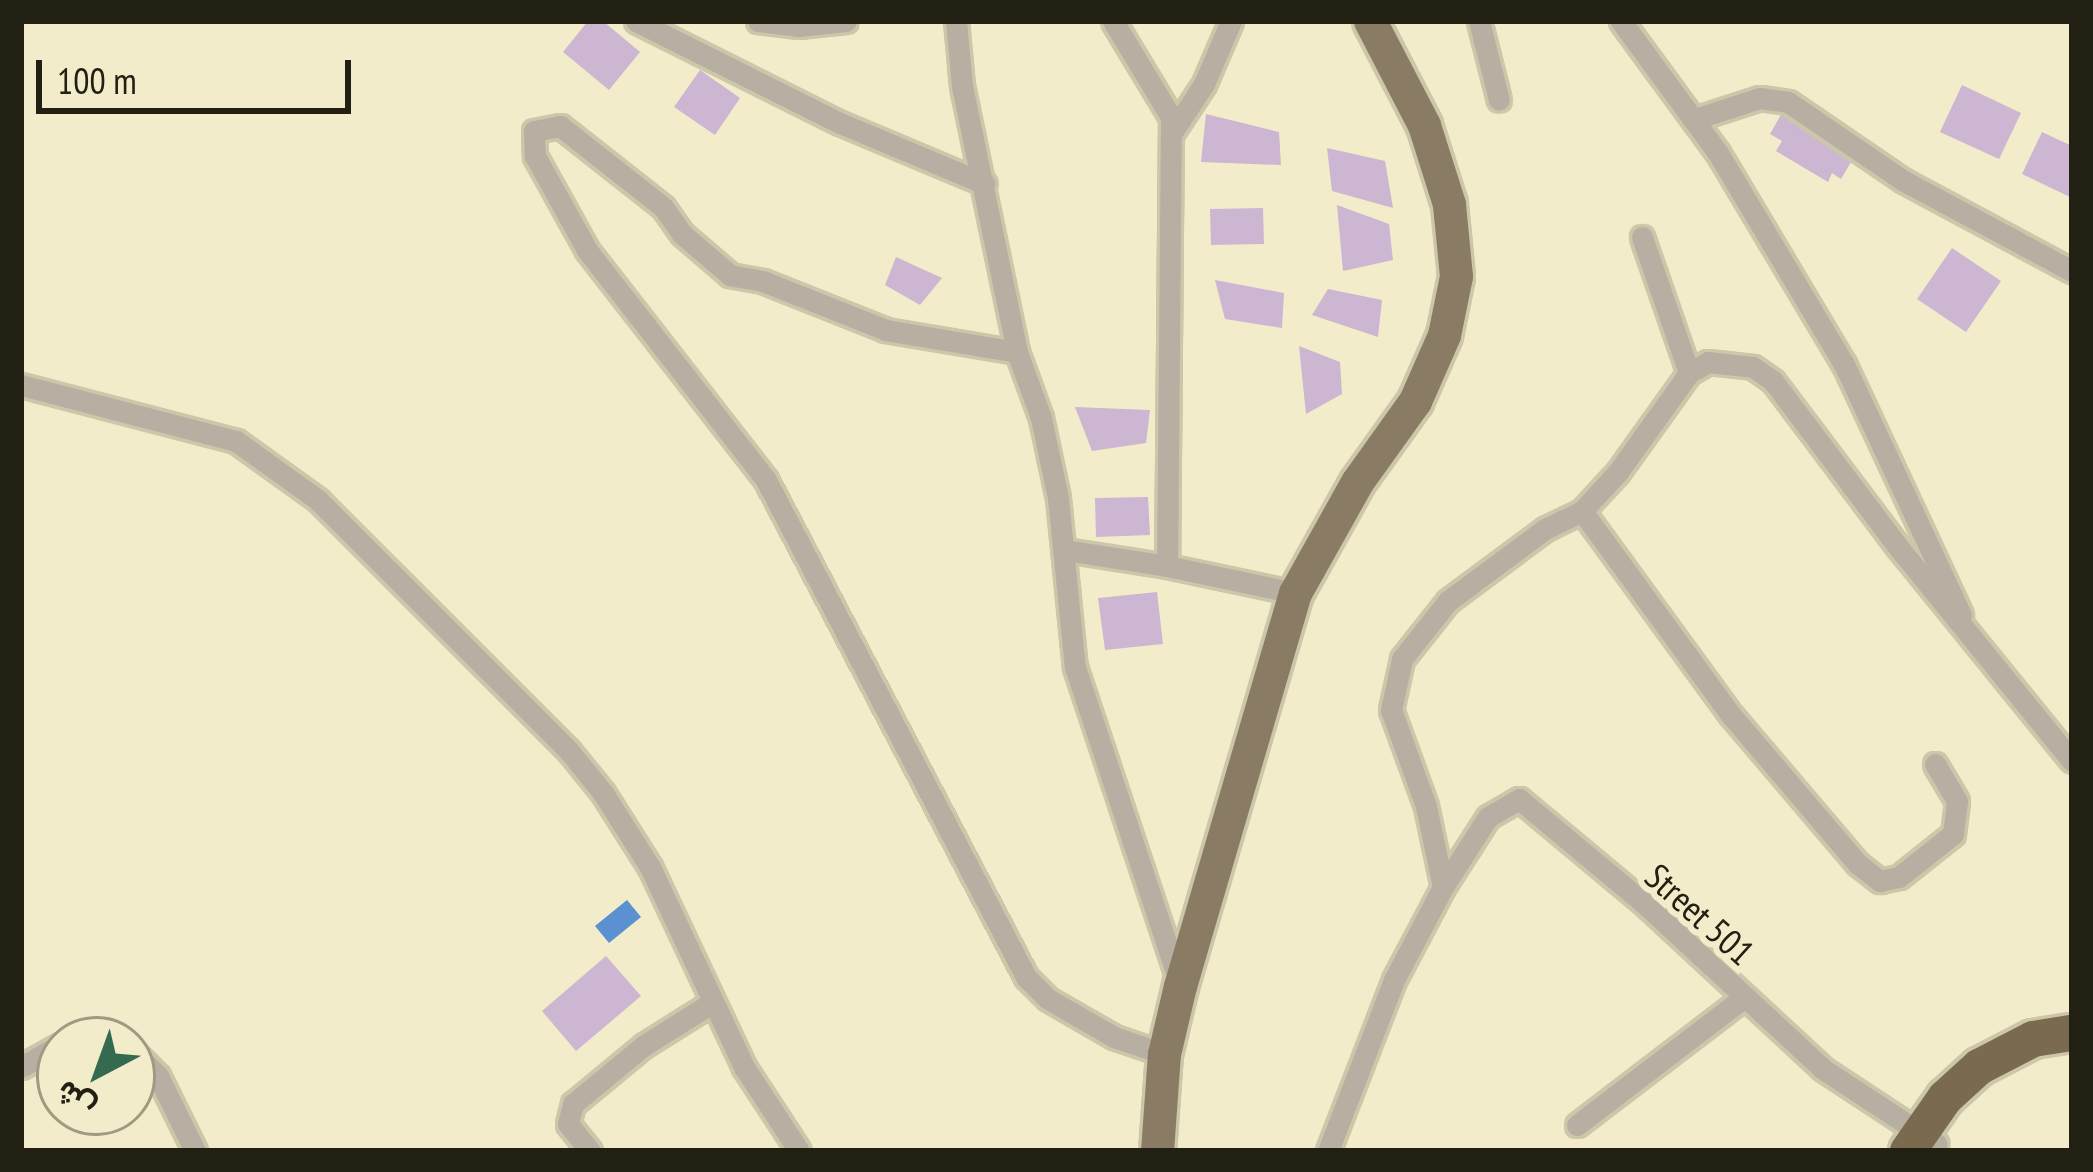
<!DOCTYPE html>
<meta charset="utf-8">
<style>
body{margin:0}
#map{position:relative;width:2093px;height:1172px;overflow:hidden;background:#f3ecca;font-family:"PT Sans Narrow",Vazirmatn,sans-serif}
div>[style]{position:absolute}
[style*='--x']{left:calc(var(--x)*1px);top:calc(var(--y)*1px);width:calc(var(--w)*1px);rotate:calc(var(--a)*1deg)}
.water>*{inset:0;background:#5b91d0}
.building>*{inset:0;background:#ccb6d1}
.roads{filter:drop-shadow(3px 0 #cdc7a9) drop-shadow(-3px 0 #cdc7a9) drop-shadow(0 3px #cdc7a9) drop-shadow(0 -3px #cdc7a9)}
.minor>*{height:21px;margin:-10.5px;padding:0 10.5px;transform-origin:10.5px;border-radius:10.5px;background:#b7afa2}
.primary>*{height:33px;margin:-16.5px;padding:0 16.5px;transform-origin:16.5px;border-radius:16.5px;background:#8a7c64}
.motorway>*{height:36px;margin:-18px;padding:0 18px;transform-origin:18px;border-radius:18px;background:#7a6a4e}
span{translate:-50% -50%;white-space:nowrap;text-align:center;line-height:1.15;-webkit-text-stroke:12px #f3ecca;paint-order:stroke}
.street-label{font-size:36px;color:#222013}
.frame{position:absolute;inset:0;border:24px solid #222013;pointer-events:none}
.north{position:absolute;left:36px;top:1016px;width:120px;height:120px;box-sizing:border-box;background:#f3ecca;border:3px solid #9f9a81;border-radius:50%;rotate:221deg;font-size:33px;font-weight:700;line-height:48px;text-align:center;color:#222013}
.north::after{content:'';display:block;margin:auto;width:42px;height:54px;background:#336a50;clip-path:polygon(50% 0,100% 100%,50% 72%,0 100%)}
.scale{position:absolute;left:36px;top:60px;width:315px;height:54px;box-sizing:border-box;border:6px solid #222013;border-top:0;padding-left:15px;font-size:36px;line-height:42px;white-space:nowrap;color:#222013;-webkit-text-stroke:9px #f3ecca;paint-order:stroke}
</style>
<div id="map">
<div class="water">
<div style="clip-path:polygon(627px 900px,641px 917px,609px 943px,595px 926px)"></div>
</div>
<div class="building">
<div style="clip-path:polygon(588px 21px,603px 21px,640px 52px,609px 90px,563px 52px)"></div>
<div style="clip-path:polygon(700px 70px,740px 98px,715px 135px,674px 107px)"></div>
<div style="clip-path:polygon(1962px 85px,2021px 113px,1999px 159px,1940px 132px)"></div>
<div style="clip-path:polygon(1784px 109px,1857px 152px,1841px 179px,1832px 173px,1828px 182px,1776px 151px,1782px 141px,1770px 134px)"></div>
<div style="clip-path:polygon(1206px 114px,1279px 132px,1281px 165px,1201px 162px)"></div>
<div style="clip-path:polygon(2042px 132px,2072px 146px,2072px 198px,2022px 174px)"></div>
<div style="clip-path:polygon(1327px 148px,1385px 161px,1393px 208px,1332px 191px)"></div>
<div style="clip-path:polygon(1337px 205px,1389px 224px,1393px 260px,1343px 271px)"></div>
<div style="clip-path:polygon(1263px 208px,1264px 244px,1211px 245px,1210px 209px)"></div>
<div style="clip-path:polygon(1952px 248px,2001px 281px,1966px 332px,1917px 299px)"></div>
<div style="clip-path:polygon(896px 257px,942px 278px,920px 305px,885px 285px)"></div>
<div style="clip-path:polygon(1215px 280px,1284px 293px,1282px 328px,1225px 319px)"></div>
<div style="clip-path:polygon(1328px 289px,1382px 300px,1378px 337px,1312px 315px)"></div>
<div style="clip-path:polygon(1299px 346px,1340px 362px,1342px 394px,1306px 414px)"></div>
<div style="clip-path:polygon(1075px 407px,1150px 410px,1146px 443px,1092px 451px)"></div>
<div style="clip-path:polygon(1148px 497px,1150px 535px,1096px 537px,1095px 498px)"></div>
<div style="clip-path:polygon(1157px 592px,1163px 644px,1105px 650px,1098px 598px)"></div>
<div style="clip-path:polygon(606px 956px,641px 996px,576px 1051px,542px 1011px)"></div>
</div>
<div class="roads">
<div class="minor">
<div style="--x:636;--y:21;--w:228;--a:26.6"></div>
<div style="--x:840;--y:123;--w:157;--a:22.8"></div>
<div style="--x:758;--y:21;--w:41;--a:7"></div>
<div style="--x:799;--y:26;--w:47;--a:-6.1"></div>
<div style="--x:956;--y:21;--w:65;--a:84.7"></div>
<div style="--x:962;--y:86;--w:272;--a:78.3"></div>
<div style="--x:1017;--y:352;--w:70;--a:70"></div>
<div style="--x:1041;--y:418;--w:82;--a:78"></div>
<div style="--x:1058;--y:498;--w:170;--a:84.3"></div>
<div style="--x:1075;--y:667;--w:335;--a:71.7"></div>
<div style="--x:1113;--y:21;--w:112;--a:58.9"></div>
<div style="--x:1171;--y:117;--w:449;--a:90.5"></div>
<div style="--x:1167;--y:566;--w:131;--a:11.9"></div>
<div style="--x:1479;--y:21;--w:81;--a:75.8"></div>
<div style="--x:1621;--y:21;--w:164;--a:53.7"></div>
<div style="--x:1718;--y:153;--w:246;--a:59.2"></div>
<div style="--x:1844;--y:364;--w:277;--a:65"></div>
<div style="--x:1695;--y:119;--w:68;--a:-17.9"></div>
<div style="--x:1760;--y:98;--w:28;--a:8"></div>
<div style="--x:1788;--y:102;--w:140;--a:34.3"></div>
<div style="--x:1904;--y:181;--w:191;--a:28.2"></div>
<div style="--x:1173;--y:131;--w:56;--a:-56.6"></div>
<div style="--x:1204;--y:84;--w:69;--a:-66.8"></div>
<div style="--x:1642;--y:237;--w:144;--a:70.9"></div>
<div style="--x:1017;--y:352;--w:133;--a:-170.5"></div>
<div style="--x:886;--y:330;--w:132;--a:-158.3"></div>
<div style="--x:763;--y:281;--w:34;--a:-170"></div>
<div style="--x:730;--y:275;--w:63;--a:-139.5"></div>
<div style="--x:682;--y:234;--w:33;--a:-125"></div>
<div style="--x:663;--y:207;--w:131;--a:-141.8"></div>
<div style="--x:560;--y:126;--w:26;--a:169"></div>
<div style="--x:534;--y:131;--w:25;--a:88"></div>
<div style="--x:535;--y:156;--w:107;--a:61"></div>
<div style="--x:587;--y:250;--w:291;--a:52.1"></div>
<div style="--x:766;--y:480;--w:561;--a:62.38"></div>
<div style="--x:1026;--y:977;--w:31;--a:45"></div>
<div style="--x:1048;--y:999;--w:76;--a:29.9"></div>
<div style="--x:1114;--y:1037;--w:53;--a:18.8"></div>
<div style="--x:21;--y:385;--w:222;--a:14.6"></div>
<div style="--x:236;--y:441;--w:101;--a:35.7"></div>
<div style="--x:318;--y:500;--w:355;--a:45"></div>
<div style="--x:569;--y:751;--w:54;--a:51"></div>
<div style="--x:603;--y:793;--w:88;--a:57.6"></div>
<div style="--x:650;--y:867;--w:221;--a:64.8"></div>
<div style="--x:744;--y:1067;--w:100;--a:56.8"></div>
<div style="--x:1582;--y:511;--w:53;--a:-47.3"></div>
<div style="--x:1618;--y:472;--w:122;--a:-54.4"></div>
<div style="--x:1689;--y:373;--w:22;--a:-30"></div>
<div style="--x:1708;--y:362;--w:45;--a:6.3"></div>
<div style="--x:1753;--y:367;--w:24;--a:35"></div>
<div style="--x:1773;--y:381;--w:209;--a:53"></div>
<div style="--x:1899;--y:548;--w:274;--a:50.9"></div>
<div style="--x:1065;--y:550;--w:103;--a:8.9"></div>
<div style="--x:1443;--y:887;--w:83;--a:-57.3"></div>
<div style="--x:1488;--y:817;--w:36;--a:-30"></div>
<div style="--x:1519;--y:799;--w:165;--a:39.8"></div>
<div style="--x:1646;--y:905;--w:241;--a:42.8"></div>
<div style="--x:1823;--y:1069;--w:136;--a:33.3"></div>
<div style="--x:68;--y:1040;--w:31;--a:-19"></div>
<div style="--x:97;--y:1030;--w:24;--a:24"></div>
<div style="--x:132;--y:1050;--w:37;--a:45"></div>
<div style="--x:158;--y:1076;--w:84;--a:63.7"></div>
<div style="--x:21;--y:1067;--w:45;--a:-29.4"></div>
<div style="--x:1577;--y:1125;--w:209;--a:-37.4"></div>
<div style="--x:590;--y:1151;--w:35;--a:-129"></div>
<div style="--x:568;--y:1124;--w:21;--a:-76"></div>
<div style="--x:573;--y:1104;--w:91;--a:-39.6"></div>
<div style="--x:643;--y:1046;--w:79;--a:-32.1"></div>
<div style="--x:1328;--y:1151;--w:183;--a:-68.9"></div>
<div style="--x:1394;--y:980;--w:105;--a:-62.2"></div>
<div style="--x:1443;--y:887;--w:83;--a:-101.9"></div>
<div style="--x:1426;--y:806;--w:102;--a:-110"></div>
<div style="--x:1391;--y:710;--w:52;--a:-77.8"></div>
<div style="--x:1402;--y:659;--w:74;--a:-51.6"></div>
<div style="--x:1448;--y:601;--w:121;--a:-36.6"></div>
<div style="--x:1545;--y:529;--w:41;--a:-25.9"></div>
<div style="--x:1582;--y:511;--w:253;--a:53.9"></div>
<div style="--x:1731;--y:715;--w:196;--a:49.6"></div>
<div style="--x:1858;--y:864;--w:28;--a:38"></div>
<div style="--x:1880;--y:881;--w:19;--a:-12"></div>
<div style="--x:1899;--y:877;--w:69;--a:-38.5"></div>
<div style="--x:1953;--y:834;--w:33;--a:-83"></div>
<div style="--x:1957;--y:801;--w:43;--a:-120.7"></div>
</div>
<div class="primary">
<div style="--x:1157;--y:1151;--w:97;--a:-85.9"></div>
<div style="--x:1164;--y:1054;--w:70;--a:-76.8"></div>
<div style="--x:1180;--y:986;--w:409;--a:-73.7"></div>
<div style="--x:1295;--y:593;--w:127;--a:-60.8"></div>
<div style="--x:1357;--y:482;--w:100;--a:-54.4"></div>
<div style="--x:1415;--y:401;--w:72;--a:-66.3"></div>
<div style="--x:1444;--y:335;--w:60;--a:-78.5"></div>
<div style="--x:1456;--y:276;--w:72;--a:-95.6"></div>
<div style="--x:1449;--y:204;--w:83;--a:-107.6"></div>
<div style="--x:1424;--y:125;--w:117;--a:-117.4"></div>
</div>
<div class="motorway">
<div style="--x:1908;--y:1151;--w:65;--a:-55.1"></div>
<div style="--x:1945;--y:1098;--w:46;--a:-42.4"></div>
<div style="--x:1979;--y:1067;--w:61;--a:-27.4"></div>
<div style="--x:2033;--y:1039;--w:39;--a:-9"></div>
</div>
</div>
<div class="street-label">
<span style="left:1700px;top:914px;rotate:42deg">Street 501</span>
</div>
<div class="frame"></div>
<div class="north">ش</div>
<div class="scale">100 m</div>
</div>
